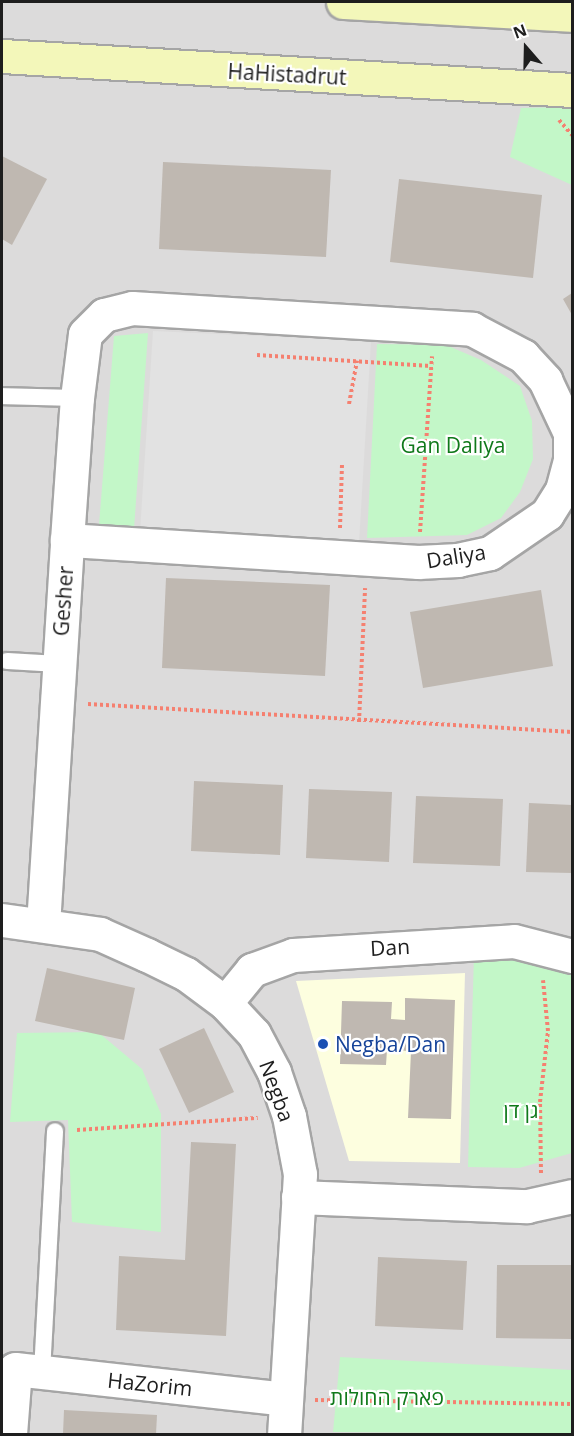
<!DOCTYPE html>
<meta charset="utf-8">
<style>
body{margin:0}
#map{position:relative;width:574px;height:1436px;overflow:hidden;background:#efece5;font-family:"Open Sans","Noto Sans Hebrew",sans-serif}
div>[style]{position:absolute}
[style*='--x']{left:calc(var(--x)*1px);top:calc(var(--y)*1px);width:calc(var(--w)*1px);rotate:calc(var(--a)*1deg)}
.residential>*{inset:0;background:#dcdbdb}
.education>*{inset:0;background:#fdfedf}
.park>*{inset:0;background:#c3f7c8}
.parking>*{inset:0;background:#e2e2e2}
.building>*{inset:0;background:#bfb8b1}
.path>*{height:4px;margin-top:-2px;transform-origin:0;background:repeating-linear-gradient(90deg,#f58070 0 3px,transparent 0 6px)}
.roads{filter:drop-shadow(2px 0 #a5a5a5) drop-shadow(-2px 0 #a5a5a5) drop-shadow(0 2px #a5a5a5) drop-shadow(0 -2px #a5a5a5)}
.service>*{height:16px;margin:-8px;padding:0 8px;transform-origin:8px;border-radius:8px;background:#fff}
.minor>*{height:33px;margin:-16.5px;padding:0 16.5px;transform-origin:16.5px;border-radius:16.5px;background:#fff}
.tertiary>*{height:33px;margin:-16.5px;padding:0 16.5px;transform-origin:16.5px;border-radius:16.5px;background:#fff}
.secondary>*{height:33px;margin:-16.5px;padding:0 16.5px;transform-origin:16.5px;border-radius:16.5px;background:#f3f7ba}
.dots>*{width:16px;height:16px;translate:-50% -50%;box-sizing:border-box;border:3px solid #fff;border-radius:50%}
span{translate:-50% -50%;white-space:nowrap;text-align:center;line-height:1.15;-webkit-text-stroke:4.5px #fff;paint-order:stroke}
.street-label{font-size:21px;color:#1e1e1e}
.park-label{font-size:21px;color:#0f791a}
.transit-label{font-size:21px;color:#164399}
.left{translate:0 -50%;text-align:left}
.frame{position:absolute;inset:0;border:3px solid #1e1e1e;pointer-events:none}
.north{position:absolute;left:496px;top:18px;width:60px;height:60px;-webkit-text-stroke:4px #fff;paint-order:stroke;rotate:340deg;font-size:16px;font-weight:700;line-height:24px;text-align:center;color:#1e1e1e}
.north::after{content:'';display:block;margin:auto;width:21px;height:27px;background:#1e1e1e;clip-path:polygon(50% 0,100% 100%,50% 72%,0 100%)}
</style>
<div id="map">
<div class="residential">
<div style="clip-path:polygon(2px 2px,572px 2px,572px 1434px,2px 1434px)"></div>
</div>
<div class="education">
<div style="clip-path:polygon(465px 973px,460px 1163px,349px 1161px,296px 981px)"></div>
</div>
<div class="park">
<div style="clip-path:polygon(572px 107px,572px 185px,510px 157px,521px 108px)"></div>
<div style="clip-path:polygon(148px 333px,134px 529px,99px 525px,114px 336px)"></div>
<div style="clip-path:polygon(377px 344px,446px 345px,481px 360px,520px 386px,532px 421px,533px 459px,520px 492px,501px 518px,467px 535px,367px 538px)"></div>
<div style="clip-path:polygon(474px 954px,543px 957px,572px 966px,572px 1153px,519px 1168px,468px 1167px)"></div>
<div style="clip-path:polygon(98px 1032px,142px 1069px,161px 1114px,161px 1232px,72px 1222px,68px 1120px,10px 1122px,17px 1033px)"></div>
<div style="clip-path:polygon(340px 1357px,572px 1370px,572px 1434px,333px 1432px)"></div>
</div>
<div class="parking">
<div style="clip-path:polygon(153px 331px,371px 341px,359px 543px,140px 532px)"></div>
</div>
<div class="building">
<div style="clip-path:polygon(2px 156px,47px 179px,12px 245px,2px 239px)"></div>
<div style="clip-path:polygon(163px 162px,331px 170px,326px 257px,159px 249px)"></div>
<div style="clip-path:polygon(399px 179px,542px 195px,533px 278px,390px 262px)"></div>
<div style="clip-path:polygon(572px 293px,572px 315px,563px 299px)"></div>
<div style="clip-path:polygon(166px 578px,330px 585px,325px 676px,162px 668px)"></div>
<div style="clip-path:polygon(541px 590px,553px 666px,423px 688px,410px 612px)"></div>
<div style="clip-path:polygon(194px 781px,283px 785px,280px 855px,191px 851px)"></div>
<div style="clip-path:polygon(309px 789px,392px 792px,389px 862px,306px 858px)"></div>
<div style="clip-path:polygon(416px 796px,503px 799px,500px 866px,413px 863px)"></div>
<div style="clip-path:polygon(529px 803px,572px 805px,572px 873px,526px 872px)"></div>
<div style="clip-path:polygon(47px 968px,135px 988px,124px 1040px,35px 1021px)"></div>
<div style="clip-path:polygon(405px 998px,455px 1000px,451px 1119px,408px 1118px,411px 1051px,387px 1050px,386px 1065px,340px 1064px,342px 1001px,392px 1002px,391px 1019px,405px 1020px)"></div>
<div style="clip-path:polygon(204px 1028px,234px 1092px,189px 1113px,159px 1049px)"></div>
<div style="clip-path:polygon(191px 1142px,236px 1144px,226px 1336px,116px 1330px,119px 1256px,185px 1260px)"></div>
<div style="clip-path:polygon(378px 1257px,467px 1261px,463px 1330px,375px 1326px)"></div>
<div style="clip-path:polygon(497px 1265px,572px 1265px,572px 1339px,496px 1338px)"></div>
<div style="clip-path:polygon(64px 1410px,157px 1415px,156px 1434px,63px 1434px)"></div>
</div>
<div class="path">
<div style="--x:559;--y:120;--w:20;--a:49"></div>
<div style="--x:257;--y:355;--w:174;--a:3.6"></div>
<div style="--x:349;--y:404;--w:44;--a:-79.5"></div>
<div style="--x:340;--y:528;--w:65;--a:-88.2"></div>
<div style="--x:420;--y:532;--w:176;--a:-86.1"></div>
<div style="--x:88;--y:704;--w:485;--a:3.3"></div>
<div style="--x:359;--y:722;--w:134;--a:-87.4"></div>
<div style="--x:77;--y:1130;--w:181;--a:-3.8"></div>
<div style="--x:541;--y:1173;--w:71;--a:-90.8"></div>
<div style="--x:540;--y:1102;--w:71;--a:-83.6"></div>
<div style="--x:548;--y:1031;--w:51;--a:-95.6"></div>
<div style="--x:315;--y:1400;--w:257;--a:0.9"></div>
</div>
<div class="roads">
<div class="service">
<div style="--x:2;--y:396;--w:75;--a:1.5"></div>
<div style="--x:7;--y:661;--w:52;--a:3.3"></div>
<div style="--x:42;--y:1372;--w:241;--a:-86.9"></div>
</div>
<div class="minor">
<div style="--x:43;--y:925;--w:386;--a:-86.4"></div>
<div style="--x:67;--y:540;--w:142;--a:-86"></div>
<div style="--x:77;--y:398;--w:64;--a:-82.9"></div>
<div style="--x:85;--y:334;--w:27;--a:-45"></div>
<div style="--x:104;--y:315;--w:29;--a:-14"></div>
<div style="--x:132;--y:308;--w:341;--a:3.5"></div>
<div style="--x:472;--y:329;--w:58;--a:27.9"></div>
<div style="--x:523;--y:356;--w:33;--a:47"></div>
<div style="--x:545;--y:380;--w:59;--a:64.7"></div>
<div style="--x:570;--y:433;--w:27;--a:90"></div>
<div style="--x:570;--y:460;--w:31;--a:105"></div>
<div style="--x:562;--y:490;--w:28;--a:122"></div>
<div style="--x:547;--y:514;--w:69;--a:145.6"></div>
<div style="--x:490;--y:553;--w:33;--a:168"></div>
<div style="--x:458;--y:560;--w:40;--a:177.1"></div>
<div style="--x:418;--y:562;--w:352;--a:-176.4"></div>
<div style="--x:225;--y:1003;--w:43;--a:-50.7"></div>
<div style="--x:252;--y:970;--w:44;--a:-20.1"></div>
<div style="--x:293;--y:955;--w:221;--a:-3.6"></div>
<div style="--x:514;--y:941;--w:60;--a:14.5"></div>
<div style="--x:298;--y:1197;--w:229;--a:2.3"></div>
<div style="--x:527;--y:1206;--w:46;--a:-12.5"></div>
<div style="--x:10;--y:1434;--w:65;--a:-85.6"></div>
<div style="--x:15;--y:1369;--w:272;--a:6.3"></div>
</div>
<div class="tertiary">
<div style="--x:2;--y:920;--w:99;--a:8.1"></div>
<div style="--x:100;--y:934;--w:51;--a:24.1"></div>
<div style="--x:147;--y:955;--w:43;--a:26"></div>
<div style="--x:186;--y:974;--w:49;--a:36.6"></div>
<div style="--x:225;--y:1003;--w:42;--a:46.9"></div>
<div style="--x:254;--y:1034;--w:43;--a:62.2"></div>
<div style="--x:274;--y:1072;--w:46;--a:71.2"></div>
<div style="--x:289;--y:1116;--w:59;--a:79.3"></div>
<div style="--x:300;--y:1174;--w:260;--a:93.5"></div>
</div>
<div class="secondary">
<div style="--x:343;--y:2;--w:229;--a:3.2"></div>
<div style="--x:2;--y:56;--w:571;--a:3.41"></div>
</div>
</div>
<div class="dots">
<div style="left:323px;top:1044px;background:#1a4fb4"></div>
</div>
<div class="street-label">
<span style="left:287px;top:74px;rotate:3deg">HaHistadrut</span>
<span style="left:456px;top:556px;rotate:-9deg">Daliya</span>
<span style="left:63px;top:601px;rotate:-86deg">Gesher</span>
<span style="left:390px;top:947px;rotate:-3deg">Dan</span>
<span style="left:277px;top:1091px;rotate:70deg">Negba</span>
<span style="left:150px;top:1384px;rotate:6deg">HaZorim</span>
</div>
<div class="park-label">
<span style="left:453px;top:445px">Gan Daliya</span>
<span style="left:521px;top:1110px">גן דן</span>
<span style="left:387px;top:1397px">פארק החולות</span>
</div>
<div class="transit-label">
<span class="left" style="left:335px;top:1044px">Negba/Dan</span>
</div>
<div class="frame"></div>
<div class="north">N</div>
</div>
